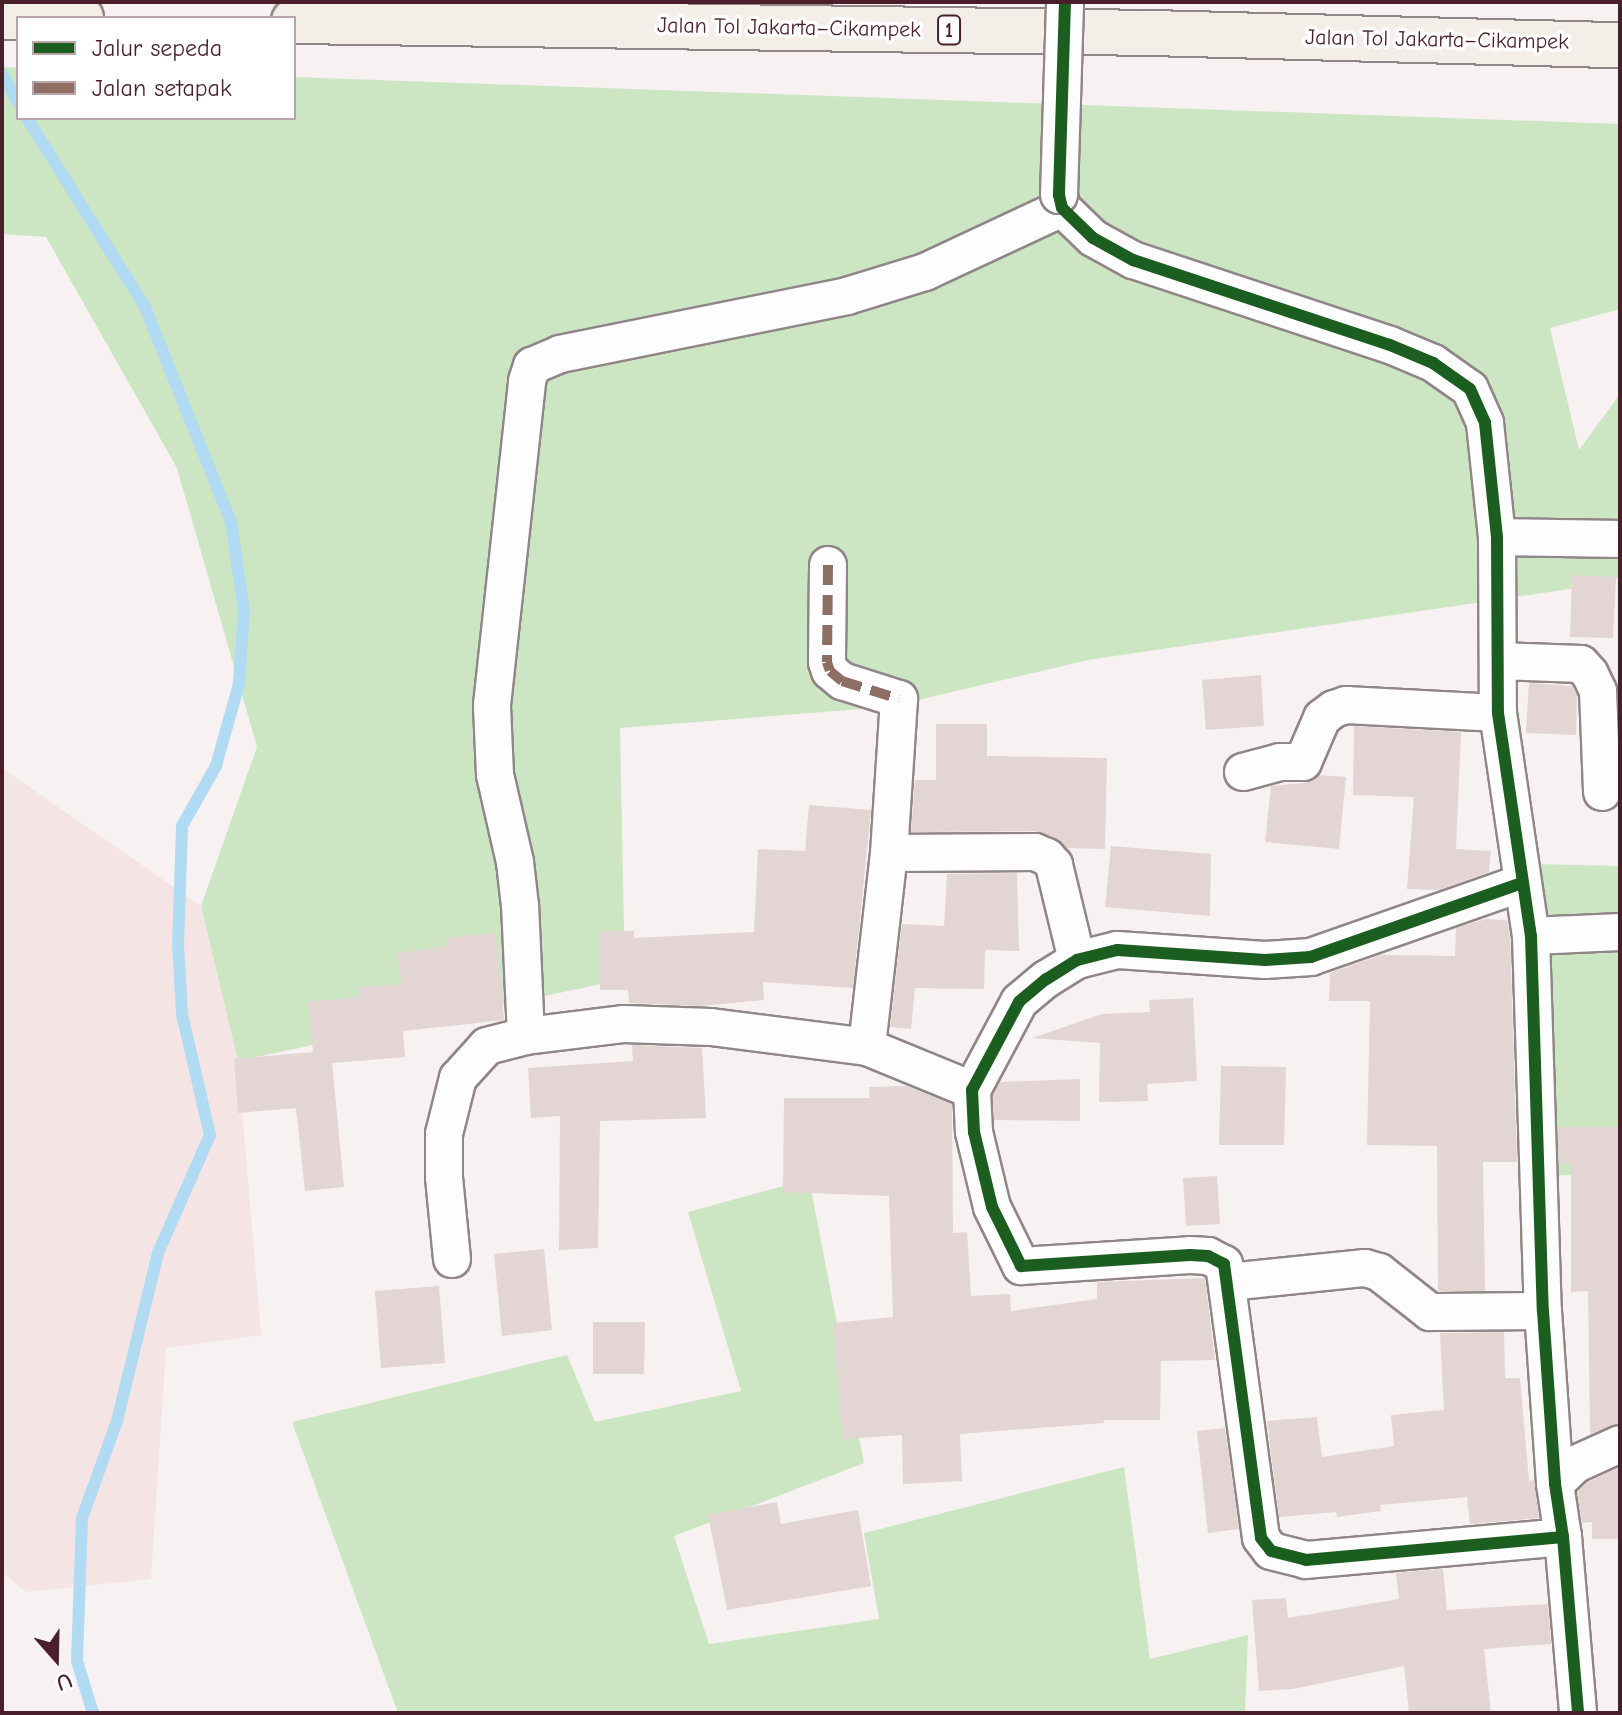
<!DOCTYPE html>
<meta charset="utf-8">
<style>
body{margin:0}
#map{position:relative;width:1622px;height:1715px;overflow:hidden;background:#f7f1f1;font-family:"Comic Neue",sans-serif}
div>[style]{position:absolute}
[style*='--x']{left:calc(var(--x)*1px);top:calc(var(--y)*1px);width:calc(var(--w)*1px);rotate:calc(var(--a)*1deg)}
.built>*{inset:0;background:#f5e4e4}
.green>*{inset:0;background:#cce6c4}
.stream>*{height:12px;margin:-6px;padding:0 6px;transform-origin:6px;border-radius:6px;background:#b1dbf3}
.building>*{inset:0;background:#e3d5d4}
.roads{filter:drop-shadow(2px 0 #908587) drop-shadow(-2px 0 #908587) drop-shadow(0 2px #908587) drop-shadow(0 -2px #908587)}
.minor>*{height:36px;margin:-18px;padding:0 18px;transform-origin:18px;border-radius:18px;background:#fefdfd}
.motorway>*{height:44px;margin:-22px;padding:0 22px;transform-origin:22px;border-radius:22px;background:#f4eee8}
.bridges{filter:drop-shadow(2px 0 #908587) drop-shadow(-2px 0 #908587) drop-shadow(0 2px #908587) drop-shadow(0 -2px #908587)}
.minor-bridge>*{height:36px;margin:-18px;padding:0 18px;transform-origin:18px;border-radius:18px;background:#fefdfd}
.quiet>*{height:10px;margin-top:-5px;transform-origin:0;background:repeating-linear-gradient(90deg,#8d6e63 0 20px,transparent 0 30px)}
.cycleway>*{height:12px;margin:-6px;padding:0 6px;transform-origin:6px;border-radius:6px;background:#1b5e20}
span{translate:-50% -50%;white-space:nowrap;text-align:center;line-height:1.15;-webkit-text-stroke:7px #fff;paint-order:stroke}
.shield-label span{padding:2px 6px;background:#fff;border:2px solid;border-radius:6px;-webkit-text-stroke-width:0}
.shield-label{font-size:20px;color:#4a1f2b;font-weight:700}
.street-label{font-size:22px;color:#4a1f2b}
.frame{position:absolute;inset:0;border:4px solid #4a1f2b;pointer-events:none}
.legend{position:absolute;left:16px;top:16px;width:280px;height:104px;box-sizing:border-box;background:#fff;border:2px solid #b7a5aa;margin:0;padding:10px 14px;list-style:none;font-size:24px;color:#4a1f2b}
.legend li{display:flex;align-items:center;gap:16px;height:40px}
.legend b{width:40px;border:2px solid #b7a5aa}
.north{position:absolute;left:16px;top:1619px;width:80px;height:80px;-webkit-text-stroke:6px #fff;paint-order:stroke;rotate:160deg;font-size:22px;font-weight:700;line-height:32px;text-align:center;color:#4a1f2b}
.north::after{content:'';display:block;margin:auto;width:28px;height:36px;background:#4a1f2b;clip-path:polygon(50% 0,100% 100%,50% 72%,0 100%)}
</style>
<div id="map">
<div class="built">
<div style="clip-path:polygon(2px 768px,201px 906px,238px 1061px,261px 1335px,166px 1348px,151px 1579px,26px 1592px,2px 1573px)"></div>
</div>
<div class="green">
<div style="clip-path:polygon(2px 67px,18px 68px,18px 118px,294px 118px,294px 77px,1620px 124px,1620px 309px,1550px 328px,1579px 450px,1620px 394px,1620px 577px,1610px 583px,1088px 660px,888px 707px,620px 728px,625px 979px,238px 1061px,201px 906px,257px 747px,177px 468px,46px 237px,2px 234px)"></div>
<div style="clip-path:polygon(1534px 864px,1620px 866px,1620px 1173px,1542px 1176px)"></div>
<div style="clip-path:polygon(809px 1179px,864px 1463px,674px 1536px,709px 1644px,879px 1619px,864px 1533px,1124px 1467px,1150px 1659px,1248px 1635px,1245px 1713px,398px 1713px,292px 1422px,567px 1355px,595px 1422px,741px 1391px,688px 1212px)"></div>
</div>
<div class="stream">
<div style="--x:2;--y:74;--w:33;--a:61"></div>
<div style="--x:27;--y:118;--w:223;--a:58"></div>
<div style="--x:145;--y:307;--w:232;--a:68.2"></div>
<div style="--x:231;--y:522;--w:89;--a:81.6"></div>
<div style="--x:244;--y:610;--w:74;--a:93.9"></div>
<div style="--x:239;--y:684;--w:85;--a:105.7"></div>
<div style="--x:216;--y:766;--w:69;--a:119.5"></div>
<div style="--x:182;--y:826;--w:118;--a:91.9"></div>
<div style="--x:178;--y:944;--w:70;--a:86.7"></div>
<div style="--x:182;--y:1014;--w:124;--a:77"></div>
<div style="--x:210;--y:1135;--w:129;--a:113.8"></div>
<div style="--x:158;--y:1253;--w:173;--a:103.7"></div>
<div style="--x:117;--y:1421;--w:103;--a:109.8"></div>
<div style="--x:82;--y:1518;--w:143;--a:92"></div>
<div style="--x:77;--y:1661;--w:54;--a:72.9"></div>
</div>
<div class="building">
<div style="clip-path:polygon(1572px 575px,1616px 577px,1613px 638px,1570px 637px)"></div>
<div style="clip-path:polygon(1261px 675px,1264px 726px,1206px 730px,1202px 680px)"></div>
<div style="clip-path:polygon(1529px 683px,1572px 686px,1577px 696px,1576px 735px,1526px 733px)"></div>
<div style="clip-path:polygon(936px 724px,987px 724px,987px 756px,1107px 758px,1105px 849px,1067px 848px,1055px 838px,1035px 831px,911px 832px,915px 780px,936px 780px)"></div>
<div style="clip-path:polygon(1354px 726px,1461px 732px,1456px 849px,1491px 851px,1489px 872px,1438px 890px,1407px 889px,1414px 797px,1353px 795px)"></div>
<div style="clip-path:polygon(1319px 775px,1346px 777px,1339px 849px,1265px 842px,1271px 786px,1304px 783px)"></div>
<div style="clip-path:polygon(809px 805px,871px 810px,853px 988px,763px 982px,764px 1000px,700px 1006px,629px 1003px,628px 990px,600px 990px,600px 931px,634px 931px,634px 938px,754px 932px,758px 849px,805px 851px)"></div>
<div style="clip-path:polygon(1111px 846px,1211px 854px,1210px 916px,1105px 907px)"></div>
<div style="clip-path:polygon(1017px 873px,1019px 951px,985px 950px,984px 989px,915px 988px,911px 1029px,890px 1027px,902px 924px,944px 926px,947px 874px)"></div>
<div style="clip-path:polygon(1486px 919px,1507px 920px,1510px 938px,1517px 1162px,1483px 1162px,1485px 1291px,1438px 1291px,1437px 1146px,1367px 1145px,1370px 1001px,1329px 1001px,1330px 973px,1381px 955px,1455px 956px,1456px 928px)"></div>
<div style="clip-path:polygon(496px 933px,504px 1020px,403px 1031px,405px 1057px,332px 1063px,344px 1187px,305px 1191px,296px 1108px,238px 1113px,234px 1059px,313px 1052px,308px 1002px,359px 997px,358px 987px,402px 984px,397px 953px,447px 946px,446px 938px)"></div>
<div style="clip-path:polygon(1193px 998px,1197px 1081px,1147px 1084px,1148px 1101px,1099px 1102px,1100px 1043px,1032px 1038px,1102px 1014px,1150px 1012px,1149px 1000px)"></div>
<div style="clip-path:polygon(632px 1045px,702px 1048px,706px 1118px,600px 1121px,598px 1248px,559px 1250px,560px 1116px,531px 1118px,528px 1068px,633px 1061px)"></div>
<div style="clip-path:polygon(1221px 1066px,1286px 1067px,1284px 1145px,1219px 1145px)"></div>
<div style="clip-path:polygon(1080px 1079px,1080px 1121px,994px 1120px,993px 1095px,1000px 1082px)"></div>
<div style="clip-path:polygon(906px 1086px,952px 1104px,953px 1233px,967px 1232px,971px 1296px,1010px 1294px,1011px 1311px,1097px 1299px,1097px 1282px,1205px 1278px,1215px 1360px,1161px 1361px,1160px 1420px,1104px 1420px,1104px 1423px,960px 1434px,962px 1481px,903px 1484px,902px 1435px,843px 1439px,833px 1323px,893px 1317px,889px 1196px,783px 1192px,784px 1098px,870px 1098px,869px 1087px)"></div>
<div style="clip-path:polygon(1558px 1127px,1620px 1127px,1620px 1423px,1590px 1434px,1588px 1291px,1571px 1292px,1571px 1163px,1559px 1163px)"></div>
<div style="clip-path:polygon(1217px 1176px,1220px 1224px,1186px 1226px,1183px 1178px)"></div>
<div style="clip-path:polygon(544px 1249px,552px 1330px,502px 1336px,494px 1254px)"></div>
<div style="clip-path:polygon(439px 1286px,445px 1363px,381px 1368px,375px 1291px)"></div>
<div style="clip-path:polygon(593px 1322px,645px 1322px,644px 1374px,593px 1374px)"></div>
<div style="clip-path:polygon(1504px 1332px,1505px 1378px,1520px 1378px,1529px 1481px,1534px 1480px,1539px 1518px,1470px 1524px,1467px 1497px,1380px 1505px,1381px 1511px,1337px 1517px,1336px 1512px,1279px 1517px,1267px 1421px,1317px 1417px,1322px 1457px,1394px 1446px,1391px 1415px,1444px 1410px,1440px 1333px)"></div>
<div style="clip-path:polygon(1225px 1428px,1239px 1529px,1208px 1533px,1197px 1431px)"></div>
<div style="clip-path:polygon(1620px 1467px,1620px 1539px,1592px 1539px,1592px 1522px,1582px 1523px,1577px 1492px,1588px 1482px)"></div>
<div style="clip-path:polygon(777px 1502px,781px 1524px,858px 1510px,871px 1586px,727px 1610px,708px 1515px)"></div>
<div style="clip-path:polygon(1443px 1569px,1447px 1610px,1548px 1604px,1551px 1644px,1484px 1649px,1491px 1713px,1409px 1713px,1404px 1666px,1293px 1689px,1259px 1691px,1252px 1600px,1286px 1598px,1288px 1618px,1399px 1599px,1396px 1573px)"></div>
</div>
<div class="roads">
<div class="minor">
<div style="--x:1059;--y:195;--w:13;--a:77"></div>
<div style="--x:1062;--y:208;--w:43;--a:44.1"></div>
<div style="--x:1093;--y:238;--w:46;--a:28.8"></div>
<div style="--x:1133;--y:260;--w:271;--a:18.3"></div>
<div style="--x:1390;--y:345;--w:47;--a:22.7"></div>
<div style="--x:1433;--y:363;--w:45;--a:35.1"></div>
<div style="--x:1470;--y:389;--w:37;--a:66"></div>
<div style="--x:1485;--y:423;--w:115;--a:84"></div>
<div style="--x:1497;--y:537;--w:176;--a:89.7"></div>
<div style="--x:1498;--y:713;--w:225;--a:81.6"></div>
<div style="--x:1531;--y:936;--w:375;--a:88.2"></div>
<div style="--x:1543;--y:1311;--w:173;--a:86"></div>
<div style="--x:1555;--y:1484;--w:54;--a:81.4"></div>
<div style="--x:1563;--y:1537;--w:177;--a:85.1"></div>
<div style="--x:1497;--y:537;--w:123;--a:0.9"></div>
<div style="--x:828;--y:565;--w:97;--a:90.6"></div>
<div style="--x:827;--y:662;--w:9;--a:72"></div>
<div style="--x:830;--y:671;--w:16;--a:40"></div>
<div style="--x:842;--y:681;--w:60;--a:17.5"></div>
<div style="--x:899;--y:699;--w:154;--a:93.7"></div>
<div style="--x:889;--y:853;--w:195;--a:96.5"></div>
<div style="--x:1498;--y:661;--w:83;--a:2.1"></div>
<div style="--x:1581;--y:664;--w:13;--a:48"></div>
<div style="--x:1590;--y:674;--w:19;--a:65"></div>
<div style="--x:1598;--y:691;--w:101;--a:87.7"></div>
<div style="--x:1243;--y:772;--w:38;--a:-15"></div>
<div style="--x:1280;--y:762;--w:23;--a:0"></div>
<div style="--x:1303;--y:762;--w:48;--a:-66.6"></div>
<div style="--x:1322;--y:718;--w:15;--a:-37"></div>
<div style="--x:1334;--y:709;--w:13;--a:-18"></div>
<div style="--x:1346;--y:705;--w:152;--a:3"></div>
<div style="--x:889;--y:853;--w:146;--a:-0.4"></div>
<div style="--x:1035;--y:852;--w:13;--a:23"></div>
<div style="--x:1047;--y:857;--w:11;--a:49"></div>
<div style="--x:1054;--y:865;--w:98;--a:76.4"></div>
<div style="--x:1522;--y:883;--w:224;--a:160.7"></div>
<div style="--x:1311;--y:957;--w:46;--a:176.3"></div>
<div style="--x:1265;--y:960;--w:148;--a:-176.1"></div>
<div style="--x:1117;--y:950;--w:41;--a:166"></div>
<div style="--x:1077;--y:960;--w:36;--a:148"></div>
<div style="--x:1046;--y:979;--w:35;--a:140"></div>
<div style="--x:1019;--y:1002;--w:100;--a:118.1"></div>
<div style="--x:972;--y:1090;--w:42;--a:87.3"></div>
<div style="--x:974;--y:1132;--w:77;--a:76.5"></div>
<div style="--x:992;--y:1207;--w:66;--a:63.8"></div>
<div style="--x:1021;--y:1266;--w:169;--a:-3.7"></div>
<div style="--x:1190;--y:1255;--w:18;--a:3"></div>
<div style="--x:1208;--y:1256;--w:18;--a:27"></div>
<div style="--x:1224;--y:1264;--w:276;--a:82.3"></div>
<div style="--x:1261;--y:1538;--w:16;--a:52"></div>
<div style="--x:1271;--y:1551;--w:36;--a:14"></div>
<div style="--x:1306;--y:1560;--w:258;--a:-5.1"></div>
<div style="--x:1531;--y:936;--w:89;--a:-2.6"></div>
<div style="--x:526;--y:1036;--w:130;--a:-92.6"></div>
<div style="--x:520;--y:906;--w:44;--a:-96.5"></div>
<div style="--x:515;--y:862;--w:89;--a:-102.9"></div>
<div style="--x:495;--y:775;--w:70;--a:-92.5"></div>
<div style="--x:492;--y:705;--w:326;--a:-83.8"></div>
<div style="--x:527;--y:381;--w:16;--a:-72"></div>
<div style="--x:532;--y:366;--w:30;--a:-23"></div>
<div style="--x:560;--y:354;--w:293;--a:-11.4"></div>
<div style="--x:847;--y:296;--w:82;--a:-17.1"></div>
<div style="--x:925;--y:272;--w:151;--a:-25"></div>
<div style="--x:452;--y:1259;--w:82;--a:-95.6"></div>
<div style="--x:444;--y:1177;--w:43;--a:-90"></div>
<div style="--x:444;--y:1134;--w:58;--a:-76"></div>
<div style="--x:458;--y:1078;--w:43;--a:-47.8"></div>
<div style="--x:487;--y:1046;--w:40;--a:-14.4"></div>
<div style="--x:526;--y:1036;--w:99;--a:-7"></div>
<div style="--x:624;--y:1024;--w:87;--a:2"></div>
<div style="--x:711;--y:1027;--w:157;--a:7.3"></div>
<div style="--x:867;--y:1047;--w:113;--a:22.3"></div>
<div style="--x:1229;--y:1282;--w:137;--a:-5.9"></div>
<div style="--x:1365;--y:1268;--w:15;--a:16"></div>
<div style="--x:1379;--y:1272;--w:65;--a:38.1"></div>
<div style="--x:1430;--y:1312;--w:113;--a:-0.5"></div>
<div style="--x:1555;--y:1484;--w:29;--a:-44"></div>
<div style="--x:1576;--y:1464;--w:48;--a:-24.4"></div>
</div>
<div class="motorway">
<div style="--x:2;--y:17;--w:79;--a:0.7"></div>
<div style="--x:294;--y:21;--w:857;--a:0.8"></div>
<div style="--x:1151;--y:33;--w:469;--a:1.5"></div>
</div>
</div>
<div class="bridges">
<div class="minor-bridge">
<div style="--x:1059;--y:195;--w:193;--a:-88.2"></div>
</div>
</div>
<div class="quiet">
<div style="--x:828;--y:565;--w:97;--a:90.6"></div>
<div style="--x:827;--y:662;--w:9;--a:72"></div>
<div style="--x:830;--y:671;--w:16;--a:40"></div>
<div style="--x:842;--y:681;--w:60;--a:17.5"></div>
</div>
<div class="cycleway">
<div style="--x:1065;--y:2;--w:193;--a:91.8"></div>
<div style="--x:1059;--y:195;--w:13;--a:77"></div>
<div style="--x:1062;--y:208;--w:43;--a:44.1"></div>
<div style="--x:1093;--y:238;--w:46;--a:28.8"></div>
<div style="--x:1133;--y:260;--w:271;--a:18.3"></div>
<div style="--x:1390;--y:345;--w:47;--a:22.7"></div>
<div style="--x:1433;--y:363;--w:45;--a:35.1"></div>
<div style="--x:1470;--y:389;--w:37;--a:66"></div>
<div style="--x:1485;--y:423;--w:115;--a:84"></div>
<div style="--x:1497;--y:537;--w:176;--a:89.7"></div>
<div style="--x:1498;--y:713;--w:225;--a:81.6"></div>
<div style="--x:1531;--y:936;--w:375;--a:88.2"></div>
<div style="--x:1543;--y:1311;--w:173;--a:86"></div>
<div style="--x:1555;--y:1484;--w:54;--a:81.4"></div>
<div style="--x:1563;--y:1537;--w:177;--a:85.1"></div>
<div style="--x:1522;--y:883;--w:224;--a:160.7"></div>
<div style="--x:1311;--y:957;--w:46;--a:176.3"></div>
<div style="--x:1265;--y:960;--w:148;--a:-176.1"></div>
<div style="--x:1117;--y:950;--w:41;--a:166"></div>
<div style="--x:1077;--y:960;--w:36;--a:148"></div>
<div style="--x:1046;--y:979;--w:35;--a:140"></div>
<div style="--x:1019;--y:1002;--w:100;--a:118.1"></div>
<div style="--x:972;--y:1090;--w:42;--a:87.3"></div>
<div style="--x:974;--y:1132;--w:77;--a:76.5"></div>
<div style="--x:992;--y:1207;--w:66;--a:63.8"></div>
<div style="--x:1021;--y:1266;--w:169;--a:-3.7"></div>
<div style="--x:1190;--y:1255;--w:18;--a:3"></div>
<div style="--x:1208;--y:1256;--w:18;--a:27"></div>
<div style="--x:1224;--y:1264;--w:276;--a:82.3"></div>
<div style="--x:1261;--y:1538;--w:16;--a:52"></div>
<div style="--x:1271;--y:1551;--w:36;--a:14"></div>
<div style="--x:1306;--y:1560;--w:258;--a:-5.1"></div>
</div>
<div class="shield-label">
<span style="left:949px;top:30px">1</span>
</div>
<div class="street-label">
<span style="left:789px;top:28px;rotate:1deg">Jalan Tol Jakarta–Cikampek</span>
<span style="left:1437px;top:40px;rotate:1deg">Jalan Tol Jakarta–Cikampek</span>
</div>
<div class="frame"></div>
<ul class="legend">
<li><b style="height:10px;background:#1b5e20"></b>Jalur sepeda</li>
<li><b style="height:10px;background:#8d6e63"></b>Jalan setapak</li>
</ul>
<div class="north">U</div>
</div>
